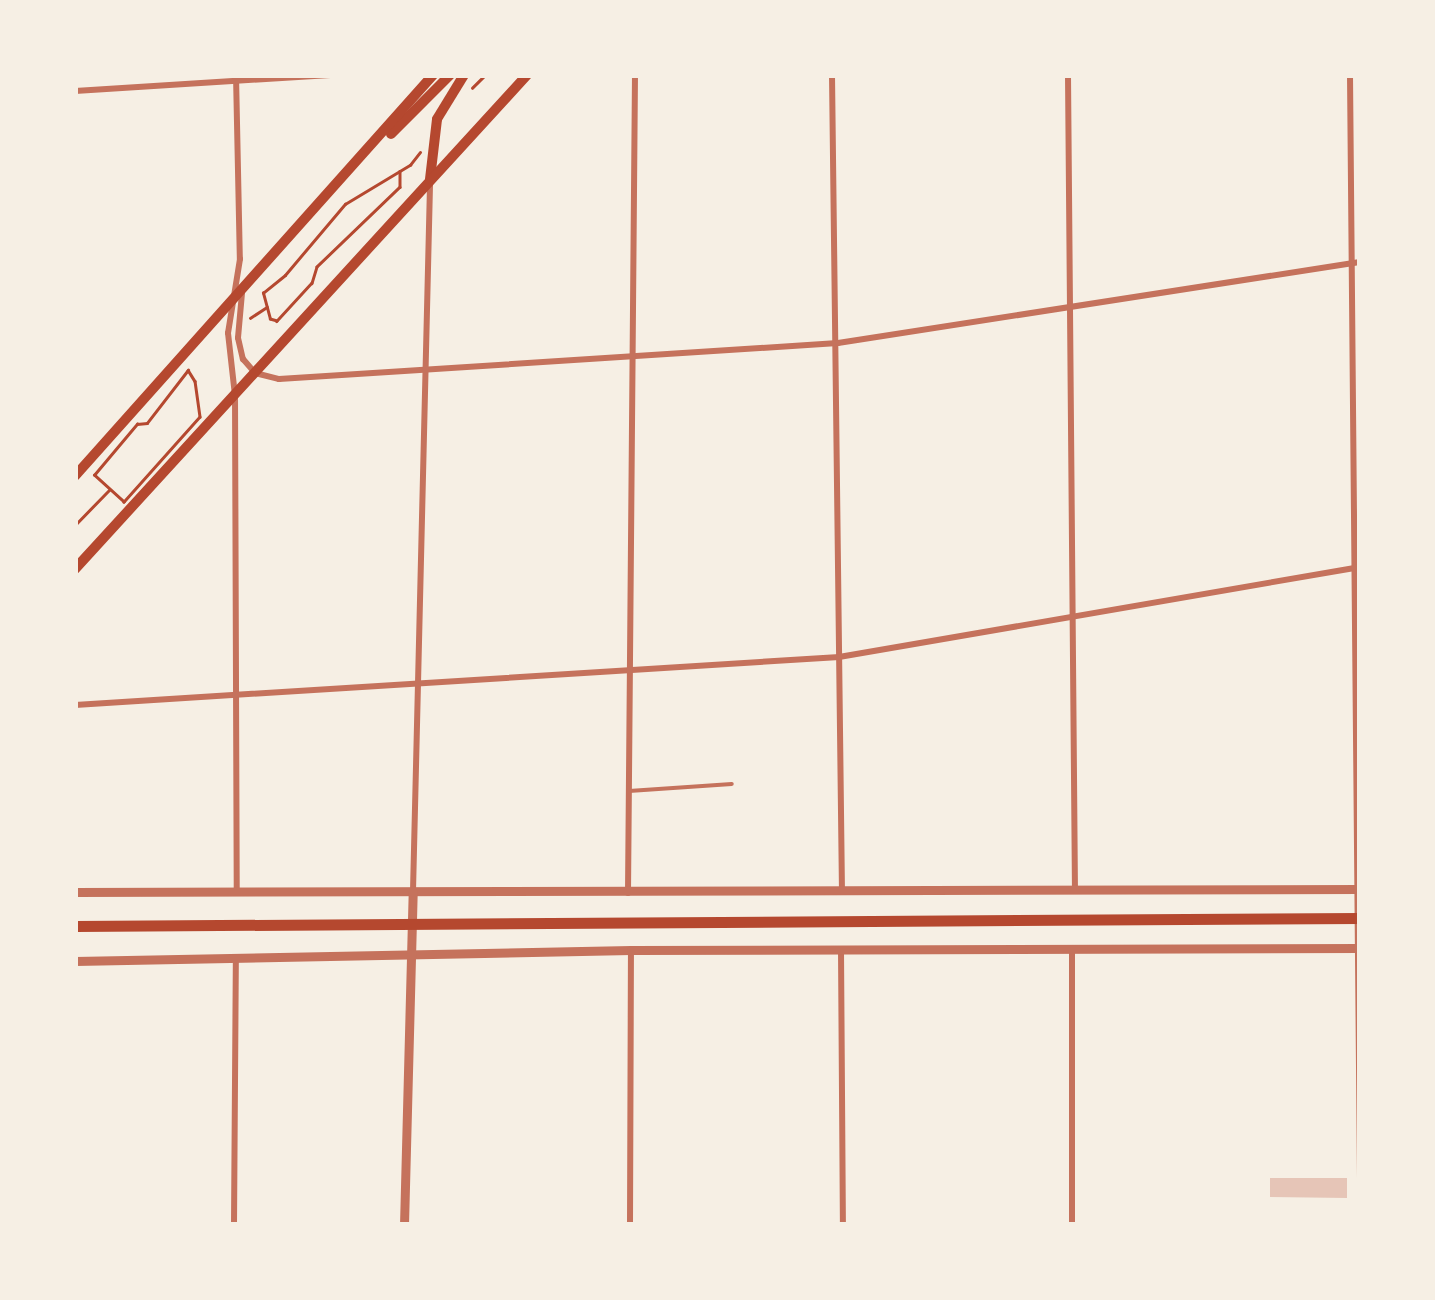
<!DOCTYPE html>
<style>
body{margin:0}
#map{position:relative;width:1435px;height:1300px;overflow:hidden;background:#f6efe4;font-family:Mulish,sans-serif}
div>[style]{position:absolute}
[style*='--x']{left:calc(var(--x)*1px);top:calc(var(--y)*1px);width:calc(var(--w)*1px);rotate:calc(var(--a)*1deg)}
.building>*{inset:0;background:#e6c5b7}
.path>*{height:2.5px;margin:-1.25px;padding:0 1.25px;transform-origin:1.25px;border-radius:1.25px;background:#b5482f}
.service>*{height:4px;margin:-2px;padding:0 2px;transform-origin:2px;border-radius:2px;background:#c5725c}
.minor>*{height:6px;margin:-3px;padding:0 3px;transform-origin:3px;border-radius:3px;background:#c5725c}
.tertiary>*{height:9px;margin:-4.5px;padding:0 4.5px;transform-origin:4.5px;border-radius:4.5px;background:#c5725c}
.secondary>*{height:10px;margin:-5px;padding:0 5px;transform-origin:5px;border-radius:5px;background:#b5482f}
.primary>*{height:11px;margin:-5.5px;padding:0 5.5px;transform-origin:5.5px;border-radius:5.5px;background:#b5482f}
span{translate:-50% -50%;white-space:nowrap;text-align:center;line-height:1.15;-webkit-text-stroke:8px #f6efe4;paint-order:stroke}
.frame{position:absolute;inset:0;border:78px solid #f6efe4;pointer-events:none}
</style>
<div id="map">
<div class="building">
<div style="clip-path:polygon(1270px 1178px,1347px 1178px,1347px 1198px,1270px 1197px)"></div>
</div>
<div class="path">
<div style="--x:472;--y:88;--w:18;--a:-45"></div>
<div style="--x:400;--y:171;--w:16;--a:90"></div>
<div style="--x:400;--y:187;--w:115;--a:136.1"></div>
<div style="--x:317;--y:267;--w:17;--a:107"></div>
<div style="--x:312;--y:283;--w:52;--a:132.6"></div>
<div style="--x:277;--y:321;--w:7;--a:-164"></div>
<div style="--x:270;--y:319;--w:27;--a:-105"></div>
<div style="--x:263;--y:293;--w:28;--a:-39"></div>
<div style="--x:285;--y:275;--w:93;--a:-49.8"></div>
<div style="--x:345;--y:204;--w:76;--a:-31"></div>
<div style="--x:410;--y:165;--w:16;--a:-52"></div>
<div style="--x:250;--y:318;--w:20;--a:-33"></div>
<div style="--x:188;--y:370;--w:13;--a:58"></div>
<div style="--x:195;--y:381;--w:36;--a:82"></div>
<div style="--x:200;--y:417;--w:114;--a:131.8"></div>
<div style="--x:124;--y:502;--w:40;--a:-138"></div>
<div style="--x:94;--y:475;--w:67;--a:-49.9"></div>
<div style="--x:137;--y:424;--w:10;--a:-6"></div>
<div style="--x:147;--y:423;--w:67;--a:-52.3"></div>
<div style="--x:75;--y:525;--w:49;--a:-45.8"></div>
</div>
<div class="service">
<div style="--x:629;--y:791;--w:103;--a:-3.9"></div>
</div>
<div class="minor">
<div style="--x:236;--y:75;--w:184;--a:88.8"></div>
<div style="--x:240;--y:259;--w:75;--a:99.2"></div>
<div style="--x:228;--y:333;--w:62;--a:83.6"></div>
<div style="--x:235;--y:395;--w:496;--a:89.8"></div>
<div style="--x:832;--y:75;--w:815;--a:89.3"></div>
<div style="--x:1068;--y:75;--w:814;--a:89.51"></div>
<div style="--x:1350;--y:75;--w:1104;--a:89.48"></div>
<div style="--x:75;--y:91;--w:256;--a:-3.6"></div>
<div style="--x:242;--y:293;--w:45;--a:95.1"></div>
<div style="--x:238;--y:338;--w:22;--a:77"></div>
<div style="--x:243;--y:359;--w:18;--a:49"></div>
<div style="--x:255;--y:373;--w:25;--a:14"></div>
<div style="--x:279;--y:379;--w:560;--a:-3.68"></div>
<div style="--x:838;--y:343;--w:528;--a:-8.82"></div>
<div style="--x:75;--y:705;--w:766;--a:-3.6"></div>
<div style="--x:839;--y:657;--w:529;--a:-9.8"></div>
<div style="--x:413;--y:891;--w:707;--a:-88.62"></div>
<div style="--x:628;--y:893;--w:818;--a:-89.51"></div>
<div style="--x:1072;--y:949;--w:276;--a:90"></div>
<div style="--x:841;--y:950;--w:275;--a:89.6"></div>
<div style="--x:234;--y:1225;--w:266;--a:-89.6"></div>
<div style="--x:630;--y:1225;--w:275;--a:-89.8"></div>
</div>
<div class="tertiary">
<div style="--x:75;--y:892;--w:1285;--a:-0.13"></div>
<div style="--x:75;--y:961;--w:556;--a:-1.13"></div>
<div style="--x:631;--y:950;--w:729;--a:-0.16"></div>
<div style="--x:404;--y:1225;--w:333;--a:-88.5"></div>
</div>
<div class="secondary">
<div style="--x:391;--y:134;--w:83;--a:-45"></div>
<div style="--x:430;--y:179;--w:60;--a:-83.3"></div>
<div style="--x:437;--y:119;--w:52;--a:-58.5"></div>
<div style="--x:75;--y:476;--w:538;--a:-48.24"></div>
<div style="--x:75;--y:569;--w:670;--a:-47.54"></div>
</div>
<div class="primary">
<div style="--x:75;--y:926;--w:1285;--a:-0.36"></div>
</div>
<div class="frame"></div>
</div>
